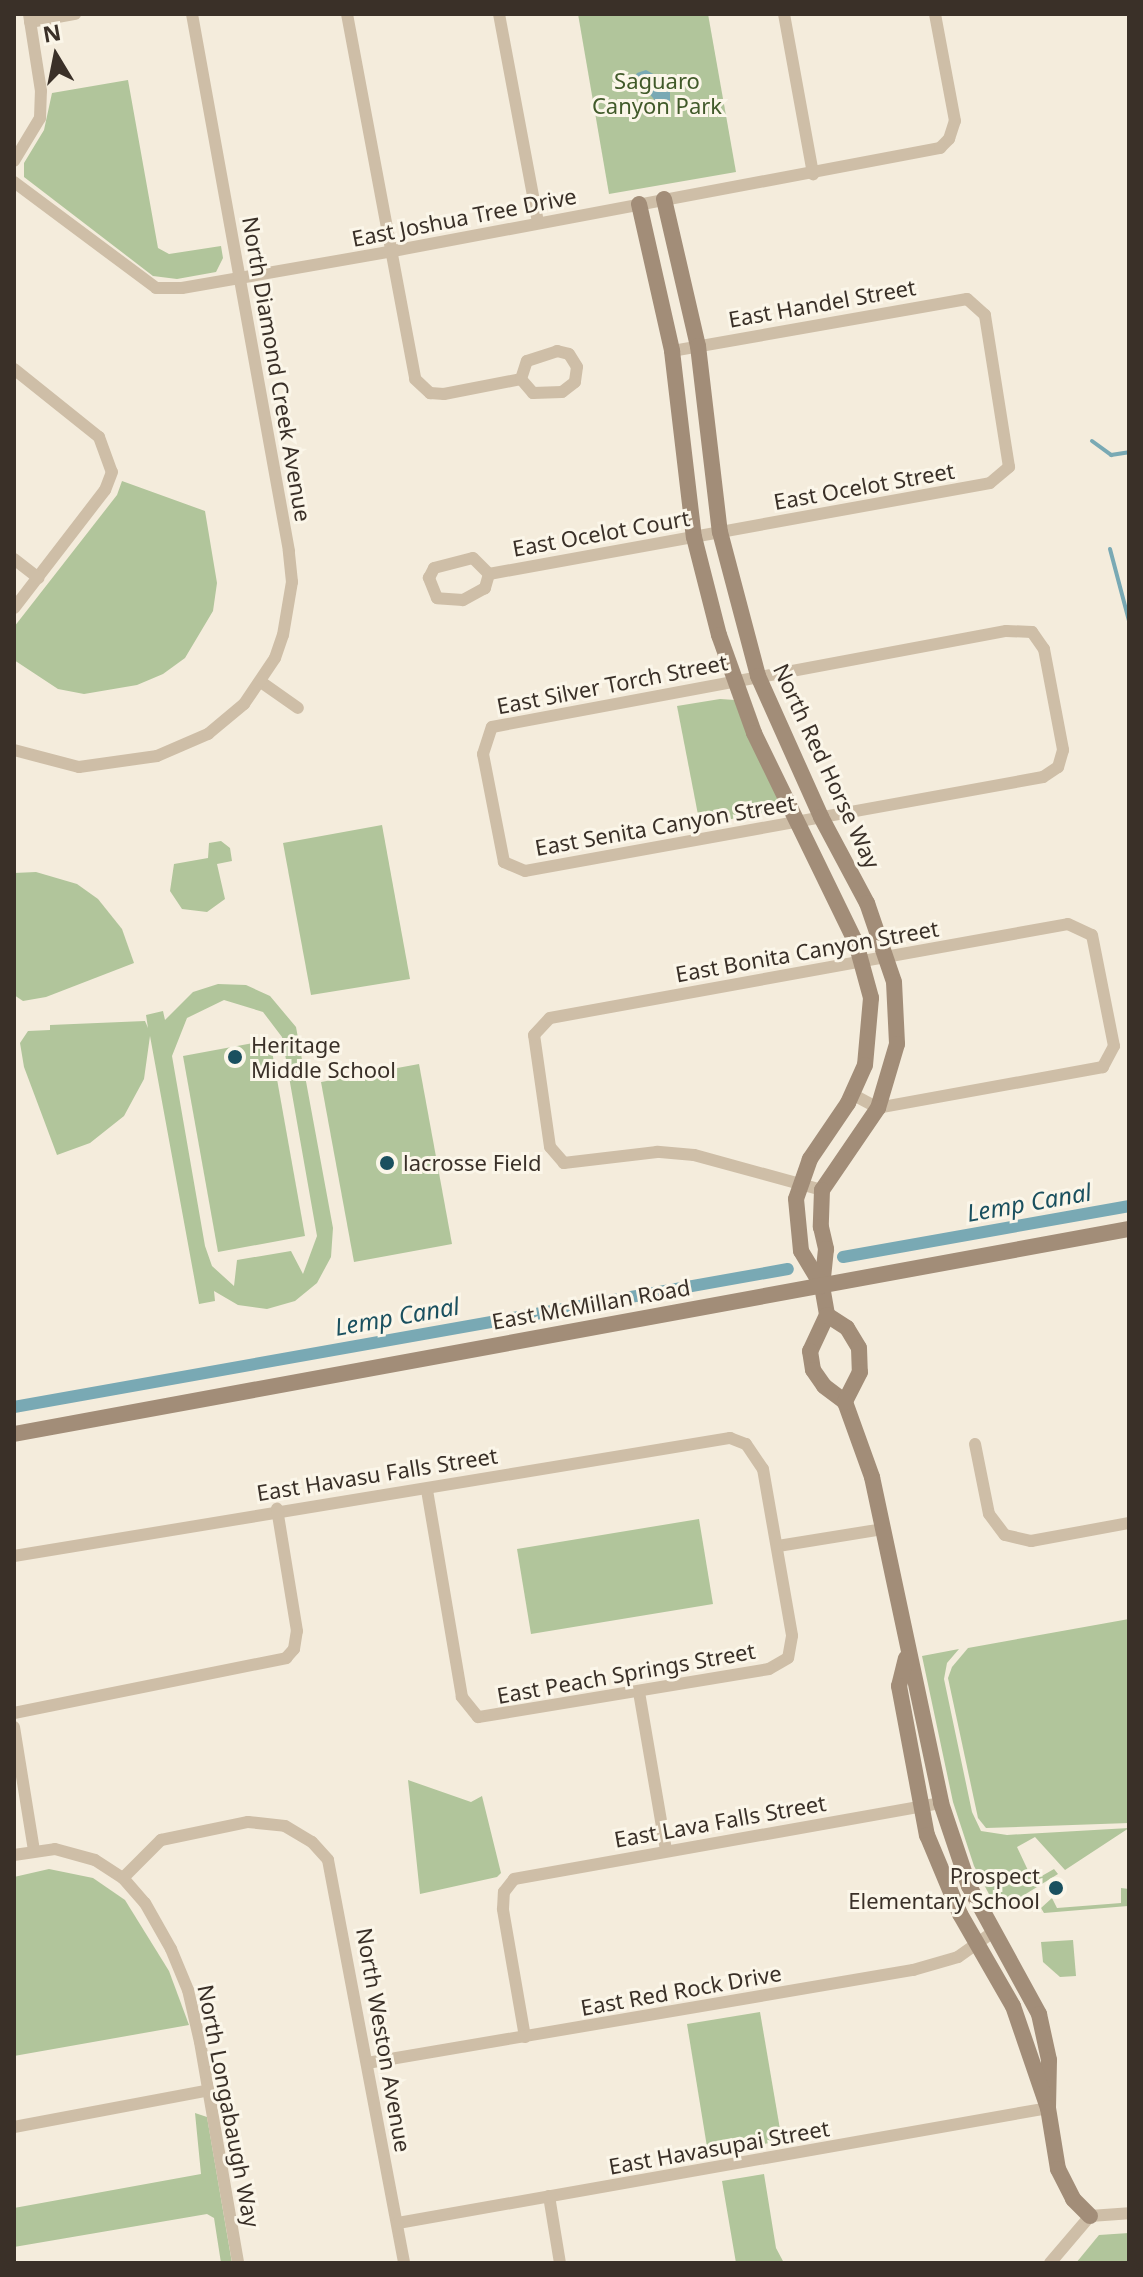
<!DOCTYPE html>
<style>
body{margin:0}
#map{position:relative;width:1143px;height:2277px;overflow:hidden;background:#f4ecdc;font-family:"Noto Sans",sans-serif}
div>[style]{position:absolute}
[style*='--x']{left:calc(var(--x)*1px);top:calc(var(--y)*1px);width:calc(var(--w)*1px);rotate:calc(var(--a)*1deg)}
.green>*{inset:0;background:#b1c59b}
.water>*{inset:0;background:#79a9b4}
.stream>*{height:4px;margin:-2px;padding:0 2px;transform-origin:2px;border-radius:2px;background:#79a9b4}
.canal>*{height:12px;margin:-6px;padding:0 6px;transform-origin:6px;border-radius:6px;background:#79a9b4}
.street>*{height:12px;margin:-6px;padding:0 6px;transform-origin:6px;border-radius:6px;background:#cebea7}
.secondary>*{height:16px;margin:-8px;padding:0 8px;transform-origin:8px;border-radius:8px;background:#a28d78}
.dots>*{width:22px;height:22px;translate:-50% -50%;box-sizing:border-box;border:4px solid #fbf6e9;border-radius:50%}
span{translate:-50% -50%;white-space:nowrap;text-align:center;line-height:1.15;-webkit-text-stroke:6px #fbf6e9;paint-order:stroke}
.park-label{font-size:22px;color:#415a2a}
.street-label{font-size:22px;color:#3a3028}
.poi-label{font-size:22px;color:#3a3028}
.left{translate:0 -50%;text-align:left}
.right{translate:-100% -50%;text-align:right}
.water-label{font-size:24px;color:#1a505f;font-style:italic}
.frame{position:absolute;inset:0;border:16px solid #3a3028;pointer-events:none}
.north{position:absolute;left:16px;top:16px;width:80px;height:80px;-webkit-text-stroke:6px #fbf6e9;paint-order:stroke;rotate:350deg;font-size:22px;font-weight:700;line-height:32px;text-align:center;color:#3a3028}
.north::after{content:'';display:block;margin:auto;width:28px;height:36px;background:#3a3028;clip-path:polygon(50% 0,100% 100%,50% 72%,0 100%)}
</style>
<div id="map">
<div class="green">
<div style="clip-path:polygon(578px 14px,708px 14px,736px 172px,609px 194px)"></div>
<div style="clip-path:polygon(128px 80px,158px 248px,169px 254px,221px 246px,223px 258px,216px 272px,177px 279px,153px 276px,24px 177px,24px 163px,44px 130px,52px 93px)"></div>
<div style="clip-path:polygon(122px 481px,205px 511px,217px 583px,213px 611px,185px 658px,163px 674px,137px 685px,84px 694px,58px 689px,14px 660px,14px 627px,117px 495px)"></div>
<div style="clip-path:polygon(720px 699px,735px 700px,781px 801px,773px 811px,700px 825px,677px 706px)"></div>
<div style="clip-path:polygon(382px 825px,410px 979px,311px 995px,283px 843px)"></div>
<div style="clip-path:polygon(221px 841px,230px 848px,232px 861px,217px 864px,225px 899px,207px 912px,182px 909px,170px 891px,174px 864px,208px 858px,209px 843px)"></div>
<div style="clip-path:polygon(36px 872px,77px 884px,98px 899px,122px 929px,134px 963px,46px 997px,23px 1001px,14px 995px,14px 873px)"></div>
<div style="clip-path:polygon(evenodd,218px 984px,246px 985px,270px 996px,296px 1027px,333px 1228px,331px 1257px,317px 1283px,295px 1301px,267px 1309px,238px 1305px,214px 1291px,215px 1301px,199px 1304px,150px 1036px,144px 1079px,124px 1116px,90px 1143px,57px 1155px,24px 1067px,20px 1043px,28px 1031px,50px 1030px,50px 1025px,145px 1021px,148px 1028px,146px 1015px,163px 1011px,165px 1020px,193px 992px,218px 984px,224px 1000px,263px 1012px,282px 1037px,317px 1236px,303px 1274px,291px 1251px,237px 1260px,234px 1286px,212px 1266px,205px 1246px,172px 1056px,187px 1018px,224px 1000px)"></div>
<div style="clip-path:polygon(270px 1040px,305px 1236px,218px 1252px,183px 1056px)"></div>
<div style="clip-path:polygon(419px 1064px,452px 1244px,354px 1262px,321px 1082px)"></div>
<div style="clip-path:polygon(699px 1519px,713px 1604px,531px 1634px,517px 1549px)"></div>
<div style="clip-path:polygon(1129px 1619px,1129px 1823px,986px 1828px,978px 1818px,948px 1678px,952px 1667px,968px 1648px)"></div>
<div style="clip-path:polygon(959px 1649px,947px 1663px,944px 1679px,972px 1812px,981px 1831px,1007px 1835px,1129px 1828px,1065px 1870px,1035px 1837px,1017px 1847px,1033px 1881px,1054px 1869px,1058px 1874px,998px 1911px,974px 1866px,953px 1802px,922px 1656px)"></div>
<div style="clip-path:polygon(408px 1780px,471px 1802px,482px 1796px,501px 1873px,497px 1877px,420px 1894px)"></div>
<div style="clip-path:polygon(49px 1869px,93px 1878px,125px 1900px,169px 1971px,189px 2025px,14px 2056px,14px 1877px)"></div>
<div style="clip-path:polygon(1121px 1888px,1129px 1889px,1128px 1906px,1044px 1913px,1041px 1908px,1052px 1898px,1057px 1908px,1121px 1903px)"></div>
<div style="clip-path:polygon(1073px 1940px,1076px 1976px,1060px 1977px,1043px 1962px,1041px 1942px)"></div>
<div style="clip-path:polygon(760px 2012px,782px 2141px,708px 2153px,687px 2024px)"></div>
<div style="clip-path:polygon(195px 2113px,207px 2117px,232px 2263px,221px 2263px,214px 2218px,207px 2214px,14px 2247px,14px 2208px,201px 2174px)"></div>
<div style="clip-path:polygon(764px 2174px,776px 2248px,784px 2263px,736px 2263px,722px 2181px)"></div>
<div style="clip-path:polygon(1129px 2233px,1129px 2263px,1076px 2263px,1099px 2235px)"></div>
</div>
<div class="water">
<div style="clip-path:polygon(646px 70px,670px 83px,670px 101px,657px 103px,648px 92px,630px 87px,637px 73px)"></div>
</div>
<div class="stream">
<div style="--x:1092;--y:441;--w:24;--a:36"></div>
<div style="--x:1111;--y:455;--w:18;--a:-9"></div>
<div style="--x:1110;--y:549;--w:74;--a:75.2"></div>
</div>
<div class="canal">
<div style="--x:843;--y:1257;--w:291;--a:-10.1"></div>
<div style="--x:14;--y:1407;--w:786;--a:-10.11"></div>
</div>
<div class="street">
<div style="--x:347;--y:14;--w:371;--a:79.4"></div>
<div style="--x:415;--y:379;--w:21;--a:43"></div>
<div style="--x:430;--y:393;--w:14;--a:4"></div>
<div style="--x:444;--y:394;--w:78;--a:-11"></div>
<div style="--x:521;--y:379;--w:19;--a:-72"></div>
<div style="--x:527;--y:361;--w:32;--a:-18"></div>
<div style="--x:557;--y:351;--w:12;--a:14"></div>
<div style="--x:569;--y:354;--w:15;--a:58"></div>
<div style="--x:577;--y:367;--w:15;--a:98"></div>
<div style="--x:575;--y:382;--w:16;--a:142"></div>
<div style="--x:562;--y:392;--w:29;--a:178"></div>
<div style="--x:533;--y:393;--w:18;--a:-131"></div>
<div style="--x:499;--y:14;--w:212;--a:79.4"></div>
<div style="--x:784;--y:14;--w:163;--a:79.7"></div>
<div style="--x:30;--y:22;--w:46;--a:-10.1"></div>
<div style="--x:14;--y:161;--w:50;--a:-58.8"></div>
<div style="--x:40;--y:118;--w:27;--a:-88"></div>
<div style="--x:41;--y:91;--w:78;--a:-98.9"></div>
<div style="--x:14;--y:182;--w:177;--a:36.7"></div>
<div style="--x:156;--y:288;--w:26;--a:0"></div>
<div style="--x:182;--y:288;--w:214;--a:-9.9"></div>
<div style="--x:393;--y:251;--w:557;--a:-10.66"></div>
<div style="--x:940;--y:148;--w:13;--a:-45"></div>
<div style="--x:949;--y:139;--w:19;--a:-72"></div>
<div style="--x:955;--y:121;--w:109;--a:-100.6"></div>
<div style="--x:14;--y:369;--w:109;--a:38.7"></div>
<div style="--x:99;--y:437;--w:37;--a:70"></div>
<div style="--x:112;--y:472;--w:19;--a:111"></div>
<div style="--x:105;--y:490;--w:149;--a:127.6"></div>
<div style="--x:473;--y:558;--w:23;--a:45"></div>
<div style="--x:489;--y:574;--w:15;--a:106"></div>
<div style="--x:485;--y:588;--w:25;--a:151"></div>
<div style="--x:463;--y:600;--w:26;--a:-176"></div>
<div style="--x:437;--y:598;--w:22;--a:-112"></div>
<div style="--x:429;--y:578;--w:11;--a:-63"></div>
<div style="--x:434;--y:568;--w:40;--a:-14.4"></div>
<div style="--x:14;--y:559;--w:31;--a:38"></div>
<div style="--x:489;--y:574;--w:509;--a:-10.29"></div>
<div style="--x:990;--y:483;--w:25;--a:-40"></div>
<div style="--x:1009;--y:467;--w:154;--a:-99"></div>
<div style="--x:985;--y:315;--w:24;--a:-138"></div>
<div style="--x:967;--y:299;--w:300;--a:170"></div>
<div style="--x:1006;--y:631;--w:26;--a:2"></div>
<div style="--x:1032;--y:632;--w:21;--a:55"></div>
<div style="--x:1044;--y:649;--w:103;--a:79.3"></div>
<div style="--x:1063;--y:750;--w:18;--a:106"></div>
<div style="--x:1058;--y:767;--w:18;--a:146"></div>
<div style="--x:1043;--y:777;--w:526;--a:169.71"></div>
<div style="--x:525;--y:871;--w:23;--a:-157"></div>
<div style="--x:504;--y:862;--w:110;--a:-101"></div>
<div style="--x:483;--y:754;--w:28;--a:-72"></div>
<div style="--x:492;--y:727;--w:523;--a:-10.58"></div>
<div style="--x:261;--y:682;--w:45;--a:35.1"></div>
<div style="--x:14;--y:750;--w:67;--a:14.7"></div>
<div style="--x:79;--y:767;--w:79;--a:-8"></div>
<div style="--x:157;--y:756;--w:56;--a:-23.3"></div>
<div style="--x:208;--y:734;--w:47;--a:-39.8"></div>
<div style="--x:244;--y:704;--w:55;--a:-56"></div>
<div style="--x:275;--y:658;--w:24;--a:-71"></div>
<div style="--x:283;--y:635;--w:54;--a:-80.4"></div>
<div style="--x:292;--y:582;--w:31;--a:-96"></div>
<div style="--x:289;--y:551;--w:546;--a:-100.24"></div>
<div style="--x:822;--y:1190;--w:133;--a:-164.7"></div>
<div style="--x:694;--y:1155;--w:37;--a:-175"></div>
<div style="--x:657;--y:1152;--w:94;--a:173.3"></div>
<div style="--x:564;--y:1163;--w:21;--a:-131"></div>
<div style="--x:550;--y:1147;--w:113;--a:-98.1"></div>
<div style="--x:534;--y:1035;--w:23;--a:-47"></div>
<div style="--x:550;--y:1018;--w:318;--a:-10.3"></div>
<div style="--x:863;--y:961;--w:208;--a:-10.2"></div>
<div style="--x:1068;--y:924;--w:26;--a:25"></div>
<div style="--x:1092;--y:935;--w:113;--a:78.8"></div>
<div style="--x:1114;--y:1046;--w:24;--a:118"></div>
<div style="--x:1103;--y:1067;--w:229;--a:169.7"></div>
<div style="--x:878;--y:1108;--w:30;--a:-152"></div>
<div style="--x:975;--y:1444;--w:71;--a:78.7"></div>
<div style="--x:989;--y:1514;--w:26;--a:53"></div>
<div style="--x:1005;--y:1535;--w:27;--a:13"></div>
<div style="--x:1031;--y:1541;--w:100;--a:-10.4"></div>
<div style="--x:778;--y:1546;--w:106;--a:-9.2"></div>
<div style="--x:14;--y:1556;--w:726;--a:-9.36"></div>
<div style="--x:730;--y:1438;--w:17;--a:21"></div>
<div style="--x:746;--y:1444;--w:30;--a:56"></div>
<div style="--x:763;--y:1469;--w:169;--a:80.1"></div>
<div style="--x:792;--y:1636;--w:22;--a:100"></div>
<div style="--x:788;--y:1658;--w:22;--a:150"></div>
<div style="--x:769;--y:1669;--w:295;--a:170.6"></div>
<div style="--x:478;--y:1717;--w:26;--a:-129"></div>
<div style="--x:462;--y:1697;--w:211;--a:-99.6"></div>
<div style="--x:639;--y:1692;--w:160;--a:80.3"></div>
<div style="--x:14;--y:1713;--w:278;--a:-11.4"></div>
<div style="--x:286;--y:1658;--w:12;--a:-48"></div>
<div style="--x:294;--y:1649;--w:18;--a:-81"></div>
<div style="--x:297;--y:1631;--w:124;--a:-99.3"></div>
<div style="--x:14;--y:1727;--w:125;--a:80.8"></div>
<div style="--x:14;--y:1855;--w:41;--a:-8.3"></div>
<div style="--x:55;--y:1849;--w:41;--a:15.4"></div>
<div style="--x:95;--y:1860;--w:33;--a:33"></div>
<div style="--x:123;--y:1878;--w:33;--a:49"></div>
<div style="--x:145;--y:1903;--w:53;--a:60.5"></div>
<div style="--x:171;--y:1949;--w:44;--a:67.5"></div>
<div style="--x:188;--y:1990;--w:53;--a:77"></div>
<div style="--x:200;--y:2042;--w:224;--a:80.2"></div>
<div style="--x:123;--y:1878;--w:54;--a:-45"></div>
<div style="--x:161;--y:1840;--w:89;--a:-11.7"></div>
<div style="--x:248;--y:1822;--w:37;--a:6"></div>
<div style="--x:285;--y:1826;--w:31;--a:31"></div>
<div style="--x:312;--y:1842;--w:24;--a:48"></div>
<div style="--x:328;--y:1860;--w:410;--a:79.3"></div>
<div style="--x:525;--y:2037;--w:130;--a:-99.8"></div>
<div style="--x:503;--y:1909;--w:17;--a:-87"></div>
<div style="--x:504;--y:1892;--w:16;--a:-52"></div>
<div style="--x:514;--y:1879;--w:434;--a:-10.1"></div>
<div style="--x:367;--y:2063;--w:554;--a:-9.67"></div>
<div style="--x:913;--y:1970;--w:47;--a:-16.1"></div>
<div style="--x:958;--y:1957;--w:43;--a:-35.5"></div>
<div style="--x:14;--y:2127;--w:199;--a:-10.7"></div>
<div style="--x:549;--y:2196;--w:68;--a:80.7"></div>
<div style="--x:398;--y:2223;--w:660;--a:-10.03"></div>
<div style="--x:1050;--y:2263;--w:62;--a:-49.6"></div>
<div style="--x:1090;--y:2216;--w:39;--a:-4"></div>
</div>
<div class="secondary">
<div style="--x:664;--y:199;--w:151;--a:77"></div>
<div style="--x:698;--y:346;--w:187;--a:83.3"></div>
<div style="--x:720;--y:532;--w:149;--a:75.2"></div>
<div style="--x:758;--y:676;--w:154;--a:65.9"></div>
<div style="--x:821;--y:817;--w:98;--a:61.9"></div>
<div style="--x:867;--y:903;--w:83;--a:71.1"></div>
<div style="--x:894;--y:982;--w:62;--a:87.2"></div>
<div style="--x:897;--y:1044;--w:67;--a:106.5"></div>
<div style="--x:878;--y:1108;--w:99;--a:124.3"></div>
<div style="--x:822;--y:1190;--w:37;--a:92"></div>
<div style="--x:821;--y:1227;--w:23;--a:77"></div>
<div style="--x:826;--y:1249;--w:37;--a:96"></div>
<div style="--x:822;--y:1286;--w:29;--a:80"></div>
<div style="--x:827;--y:1315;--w:40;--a:115"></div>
<div style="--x:810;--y:1351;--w:19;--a:81"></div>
<div style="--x:813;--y:1370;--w:19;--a:55"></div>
<div style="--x:824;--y:1386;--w:26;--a:37"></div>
<div style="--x:845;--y:1402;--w:80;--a:70.2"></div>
<div style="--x:872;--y:1477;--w:333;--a:78"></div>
<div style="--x:941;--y:1803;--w:88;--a:71.4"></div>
<div style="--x:969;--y:1886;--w:146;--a:61.3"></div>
<div style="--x:1039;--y:2014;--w:47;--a:77.7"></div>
<div style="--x:1049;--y:2060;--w:48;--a:91.2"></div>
<div style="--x:639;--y:204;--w:151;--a:77.3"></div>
<div style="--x:672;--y:351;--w:187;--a:83.3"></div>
<div style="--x:694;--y:537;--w:101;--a:75.7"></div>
<div style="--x:719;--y:635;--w:104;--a:70.3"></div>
<div style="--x:754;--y:733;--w:233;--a:64.1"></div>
<div style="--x:856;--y:943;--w:57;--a:74.7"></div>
<div style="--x:871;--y:998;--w:67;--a:95.1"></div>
<div style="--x:865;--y:1065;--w:42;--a:114.1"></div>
<div style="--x:848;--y:1103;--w:68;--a:124.2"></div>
<div style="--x:810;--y:1159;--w:42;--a:109.3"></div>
<div style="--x:796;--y:1199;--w:52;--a:84.5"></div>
<div style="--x:801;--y:1251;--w:41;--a:59"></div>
<div style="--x:827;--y:1315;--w:24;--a:33"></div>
<div style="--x:847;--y:1328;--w:23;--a:59"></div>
<div style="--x:859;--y:1348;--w:24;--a:88"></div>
<div style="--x:860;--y:1372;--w:34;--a:117"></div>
<div style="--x:14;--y:1434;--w:1134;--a:-10.42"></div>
<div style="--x:906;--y:1658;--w:29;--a:104"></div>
<div style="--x:899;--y:1686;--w:152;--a:79.4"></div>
<div style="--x:927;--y:1835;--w:86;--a:67.3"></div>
<div style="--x:960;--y:1914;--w:106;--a:60.1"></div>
<div style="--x:1013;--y:2006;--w:108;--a:71.1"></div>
<div style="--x:1048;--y:2108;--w:62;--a:80.7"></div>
<div style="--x:1058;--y:2169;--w:34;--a:63"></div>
<div style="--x:1073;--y:2199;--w:24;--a:45"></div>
</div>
<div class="dots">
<div style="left:235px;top:1057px;background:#1a505f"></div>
<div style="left:387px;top:1163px;background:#1a505f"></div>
<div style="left:1056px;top:1888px;background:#1a505f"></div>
</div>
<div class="park-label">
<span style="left:657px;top:93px">Saguaro<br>Canyon Park</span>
</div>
<div class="street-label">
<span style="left:464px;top:217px;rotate:-11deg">East Joshua Tree Drive</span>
<span style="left:822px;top:303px;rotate:-10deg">East Handel Street</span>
<span style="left:277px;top:369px;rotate:80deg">North Diamond Creek Avenue</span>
<span style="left:864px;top:486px;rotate:-10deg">East Ocelot Street</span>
<span style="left:601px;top:533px;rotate:-10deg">East Ocelot Court</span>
<span style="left:612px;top:684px;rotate:-11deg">East Silver Torch Street</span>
<span style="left:827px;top:766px;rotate:65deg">North Red Horse Way</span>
<span style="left:665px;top:825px;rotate:-10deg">East Senita Canyon Street</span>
<span style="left:807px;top:951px;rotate:-10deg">East Bonita Canyon Street</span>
<span style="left:591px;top:1304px;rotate:-10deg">East McMillan Road</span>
<span style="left:377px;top:1474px;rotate:-9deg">East Havasu Falls Street</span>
<span style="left:626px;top:1673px;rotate:-10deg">East Peach Springs Street</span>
<span style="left:720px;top:1821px;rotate:-10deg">East Lava Falls Street</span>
<span style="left:681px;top:1990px;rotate:-10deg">East Red Rock Drive</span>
<span style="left:384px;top:2040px;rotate:80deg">North Weston Avenue</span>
<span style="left:229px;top:2106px;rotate:79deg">North Longabaugh Way</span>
<span style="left:719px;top:2147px;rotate:-10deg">East Havasupai Street</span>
</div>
<div class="poi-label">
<span class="left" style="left:251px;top:1057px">Heritage<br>Middle School</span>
<span class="left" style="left:403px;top:1163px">lacrosse Field</span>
<span class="right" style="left:1040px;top:1888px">Prospect<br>Elementary School</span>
</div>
<div class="water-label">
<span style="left:1029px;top:1202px;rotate:-10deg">Lemp Canal</span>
<span style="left:397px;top:1316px;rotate:-10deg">Lemp Canal</span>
</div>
<div class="frame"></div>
<div class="north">N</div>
</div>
